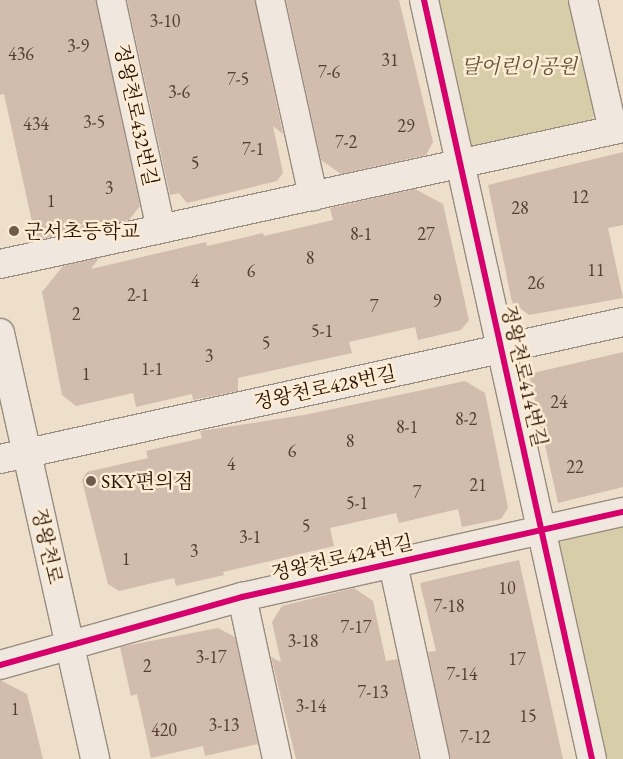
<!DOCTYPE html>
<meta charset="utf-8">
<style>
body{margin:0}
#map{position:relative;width:623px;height:759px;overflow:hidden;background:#eedfcb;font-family:"EB Garamond","Noto Serif KR",serif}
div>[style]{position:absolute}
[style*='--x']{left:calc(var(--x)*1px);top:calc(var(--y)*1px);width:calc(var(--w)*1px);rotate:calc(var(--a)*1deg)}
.green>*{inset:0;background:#d7cea9}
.building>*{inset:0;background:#d1bcae}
.roads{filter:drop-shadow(1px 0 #988c80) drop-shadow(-1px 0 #988c80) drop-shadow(0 1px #988c80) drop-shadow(0 -1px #988c80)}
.street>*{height:28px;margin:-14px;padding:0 14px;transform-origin:14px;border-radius:14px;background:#f0e8de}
.secondary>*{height:28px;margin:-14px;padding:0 14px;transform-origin:14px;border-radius:14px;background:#f0e8de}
.cycleway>*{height:6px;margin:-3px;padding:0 3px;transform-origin:3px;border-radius:3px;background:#d6006c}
.dots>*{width:14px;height:14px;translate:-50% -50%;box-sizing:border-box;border:2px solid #fdecd4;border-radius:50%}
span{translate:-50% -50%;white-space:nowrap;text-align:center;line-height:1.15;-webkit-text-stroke:5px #fdecd4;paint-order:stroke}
.number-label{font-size:18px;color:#553d31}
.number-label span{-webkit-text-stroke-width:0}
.park-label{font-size:20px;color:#615036;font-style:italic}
.street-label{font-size:20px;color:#2c1307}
.poi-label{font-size:20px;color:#2c1307}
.left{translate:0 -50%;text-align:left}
</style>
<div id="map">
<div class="green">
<div style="clip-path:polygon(438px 0,570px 0,595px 114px,587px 127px,482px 152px,470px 143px)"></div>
<div style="clip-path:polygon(623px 523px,623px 759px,602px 759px,551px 538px)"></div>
</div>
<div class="building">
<div style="clip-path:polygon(0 0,96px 0,140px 206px,129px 220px,36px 240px,4px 94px,0 95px)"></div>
<div style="clip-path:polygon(127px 0,255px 0,283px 134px,273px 126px,283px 173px,277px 181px,187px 203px,179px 193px,170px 195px)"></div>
<div style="clip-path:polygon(286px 0,399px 0,433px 142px,426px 155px,341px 174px,321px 160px)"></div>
<div style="clip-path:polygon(623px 152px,623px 225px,608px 228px,623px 298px,529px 315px,512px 302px,488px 185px)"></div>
<div style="clip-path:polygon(415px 189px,443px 204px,469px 320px,461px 330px,418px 340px,415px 327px,349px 342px,352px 353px,238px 378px,238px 391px,193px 400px,192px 394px,136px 407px,133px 393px,76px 406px,62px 395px,42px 292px,63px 266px,99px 258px,91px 269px,206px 242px,207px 246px,263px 233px,264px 236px,333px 220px,330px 208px)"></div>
<div style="clip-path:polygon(623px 352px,623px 487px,558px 503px,529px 374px)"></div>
<div style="clip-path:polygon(465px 381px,485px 393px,508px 508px,501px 519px,462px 527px,458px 509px,399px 523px,396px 513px,330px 528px,334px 546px,223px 572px,224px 575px,176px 586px,174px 578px,119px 591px,108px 584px,82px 480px,87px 472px,148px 458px,146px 451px,202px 438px,200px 431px,304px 415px)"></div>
<div style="clip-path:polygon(519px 560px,563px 759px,450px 759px,428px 652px,436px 651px,420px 583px)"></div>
<div style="clip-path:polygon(354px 588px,373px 601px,386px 661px,398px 659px,419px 759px,296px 759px,271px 657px,281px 662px,272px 622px,282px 606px)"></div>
<div style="clip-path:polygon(218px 628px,235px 637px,258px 744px,205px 756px,203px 746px,151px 758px,137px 694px,131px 696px,120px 647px)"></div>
<div style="clip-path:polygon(0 680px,27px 694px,43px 759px,0 759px)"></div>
</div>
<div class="roads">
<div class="street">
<div style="--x:111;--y:0;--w:234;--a:77.7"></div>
<div style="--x:270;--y:0;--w:201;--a:77.6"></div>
<div style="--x:424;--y:0;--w:777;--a:77.52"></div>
<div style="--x:583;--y:0;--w:133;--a:77"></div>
<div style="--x:0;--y:264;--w:638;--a:-12.31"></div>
<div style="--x:0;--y:459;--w:638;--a:-12.4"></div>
<div style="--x:393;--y:564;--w:199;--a:77.8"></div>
<div style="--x:242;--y:597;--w:166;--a:77.8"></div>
<div style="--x:0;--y:665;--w:251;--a:-15.7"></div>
<div style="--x:242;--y:597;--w:390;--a:-12.6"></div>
</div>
<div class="secondary">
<div style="--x:0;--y:333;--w:436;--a:77.4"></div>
</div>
</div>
<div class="cycleway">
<div style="--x:424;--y:0;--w:777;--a:77.52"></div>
<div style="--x:0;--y:665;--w:251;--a:-15.7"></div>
<div style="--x:242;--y:597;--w:390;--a:-12.6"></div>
</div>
<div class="dots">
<div style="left:14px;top:231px;background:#705a4c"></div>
<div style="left:91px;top:481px;background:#705a4c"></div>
</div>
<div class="number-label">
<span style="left:165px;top:21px">3-10</span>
<span style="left:78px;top:46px">3-9</span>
<span style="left:21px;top:54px">436</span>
<span style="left:390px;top:60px">31</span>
<span style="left:329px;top:72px">7-6</span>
<span style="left:238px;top:79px">7-5</span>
<span style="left:179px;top:92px">3-6</span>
<span style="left:94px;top:122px">3-5</span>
<span style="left:36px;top:124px">434</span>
<span style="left:406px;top:126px">29</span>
<span style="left:346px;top:142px">7-2</span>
<span style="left:253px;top:149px">7-1</span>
<span style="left:195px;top:163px">5</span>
<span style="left:109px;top:188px">3</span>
<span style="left:580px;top:197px">12</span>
<span style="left:51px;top:201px">1</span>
<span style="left:520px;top:208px">28</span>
<span style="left:361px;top:234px">8-1</span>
<span style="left:426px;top:234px">27</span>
<span style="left:310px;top:258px">8</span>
<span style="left:596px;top:270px">11</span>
<span style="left:251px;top:271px">6</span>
<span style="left:195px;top:281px">4</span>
<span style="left:536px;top:283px">26</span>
<span style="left:138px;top:295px">2-1</span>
<span style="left:437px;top:301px">9</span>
<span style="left:374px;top:306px">7</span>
<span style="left:76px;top:314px">2</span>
<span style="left:322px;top:331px">5-1</span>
<span style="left:266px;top:343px">5</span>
<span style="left:209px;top:356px">3</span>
<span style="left:152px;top:369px">1-1</span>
<span style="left:86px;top:374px">1</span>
<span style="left:559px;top:402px">24</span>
<span style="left:466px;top:419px">8-2</span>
<span style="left:407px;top:427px">8-1</span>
<span style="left:350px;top:441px">8</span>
<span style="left:292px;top:451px">6</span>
<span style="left:231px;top:464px">4</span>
<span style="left:575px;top:467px">22</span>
<span style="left:478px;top:485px">21</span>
<span style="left:417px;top:492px">7</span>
<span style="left:357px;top:503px">5-1</span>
<span style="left:306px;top:526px">5</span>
<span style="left:250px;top:537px">3-1</span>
<span style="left:194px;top:551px">3</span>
<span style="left:126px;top:559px">1</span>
<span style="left:507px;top:588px">10</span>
<span style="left:449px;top:606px">7-18</span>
<span style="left:356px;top:627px">7-17</span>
<span style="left:303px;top:641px">3-18</span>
<span style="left:211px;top:657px">3-17</span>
<span style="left:517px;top:659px">17</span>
<span style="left:147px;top:666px">2</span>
<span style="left:462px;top:674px">7-14</span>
<span style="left:373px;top:692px">7-13</span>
<span style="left:311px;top:706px">3-14</span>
<span style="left:15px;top:709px">1</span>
<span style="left:528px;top:716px">15</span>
<span style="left:224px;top:725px">3-13</span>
<span style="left:164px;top:730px">420</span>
<span style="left:475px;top:737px">7-12</span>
</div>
<div class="park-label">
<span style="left:519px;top:66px">달어린이공원</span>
</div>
<div class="street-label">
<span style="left:136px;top:115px;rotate:78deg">정왕천로432번길</span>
<span style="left:524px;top:376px;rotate:77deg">정왕천로414번길</span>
<span style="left:325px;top:388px;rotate:-12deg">정왕천로428번길</span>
<span style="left:47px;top:546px;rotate:77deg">정왕천로</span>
<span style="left:342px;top:558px;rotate:-13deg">정왕천로424번길</span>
</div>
<div class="poi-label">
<span class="left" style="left:24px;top:231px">군서초등학교</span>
<span class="left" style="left:101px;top:481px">SKY편의점</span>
</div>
</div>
